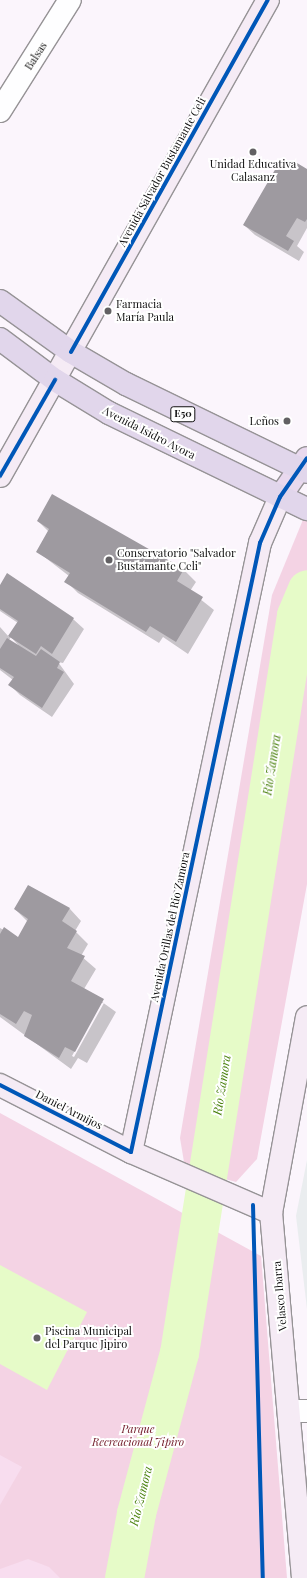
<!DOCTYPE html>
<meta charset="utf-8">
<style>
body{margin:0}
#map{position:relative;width:307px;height:1578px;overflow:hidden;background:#fbf5fc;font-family:"Playfair Display",serif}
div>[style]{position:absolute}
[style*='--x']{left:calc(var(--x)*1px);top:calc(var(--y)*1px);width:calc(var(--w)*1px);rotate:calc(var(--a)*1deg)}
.industrial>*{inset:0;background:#eaedef}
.green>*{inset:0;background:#f4d3e4}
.pitch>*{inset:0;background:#f8ddef}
.water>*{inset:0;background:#e6fbc8}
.shadow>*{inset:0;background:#0003}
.river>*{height:39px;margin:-19.5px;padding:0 19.5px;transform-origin:19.5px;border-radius:19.5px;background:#e6fbc8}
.building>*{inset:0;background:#9e9aa0}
.roads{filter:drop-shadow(1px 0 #969396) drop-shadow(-1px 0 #969396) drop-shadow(0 1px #969396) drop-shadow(0 -1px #969396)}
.street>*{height:22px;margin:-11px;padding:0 11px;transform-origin:11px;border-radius:11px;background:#fefeff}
.secondary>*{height:22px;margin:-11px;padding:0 11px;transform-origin:11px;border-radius:11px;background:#f5ebf5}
.primary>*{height:22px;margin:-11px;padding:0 11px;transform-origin:11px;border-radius:11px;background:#e9d9ee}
.highway>*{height:22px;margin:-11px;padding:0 11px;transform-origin:11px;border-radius:11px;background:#e1d6eb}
.cycleway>*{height:4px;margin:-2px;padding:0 2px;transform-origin:2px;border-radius:2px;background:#0057b8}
.dots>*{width:11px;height:11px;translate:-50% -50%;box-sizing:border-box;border:2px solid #fff;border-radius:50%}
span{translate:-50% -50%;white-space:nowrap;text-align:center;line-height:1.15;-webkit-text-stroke:4px #fff;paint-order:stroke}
.shield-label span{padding:1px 3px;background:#fff;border:1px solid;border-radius:3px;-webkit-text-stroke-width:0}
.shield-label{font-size:10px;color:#101010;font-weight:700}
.street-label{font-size:11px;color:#101010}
.poi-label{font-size:11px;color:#101010}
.left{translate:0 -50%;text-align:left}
.right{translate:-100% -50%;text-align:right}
.park-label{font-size:11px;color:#701826;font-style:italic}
.water-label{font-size:12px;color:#49810c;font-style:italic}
</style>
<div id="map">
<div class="industrial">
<div style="clip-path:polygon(307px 1160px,307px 1309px,296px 1216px)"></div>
</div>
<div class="green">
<div style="clip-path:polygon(307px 510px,307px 884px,257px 1159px,236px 1182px,185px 1168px,180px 1138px,272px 595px)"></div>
<div style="clip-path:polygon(0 1113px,261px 1256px,287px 1578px,0 1578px)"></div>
</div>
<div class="pitch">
<div style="clip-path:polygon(0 1455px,22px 1467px,0 1505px)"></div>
<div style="clip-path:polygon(28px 1559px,49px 1567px,60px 1578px,0 1578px,0 1569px)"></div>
</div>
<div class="water">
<div style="clip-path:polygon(0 1265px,87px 1312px,47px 1390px,0 1364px)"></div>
</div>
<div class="shadow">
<div style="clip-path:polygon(307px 170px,307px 228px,297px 246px,304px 252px,299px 261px,255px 235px,244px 225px)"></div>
<div style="clip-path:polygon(52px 496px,184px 570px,196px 582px,190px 591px,214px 610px,188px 654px,163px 637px,159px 643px,78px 593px,66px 581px,69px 576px,38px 552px,49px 532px,38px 521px)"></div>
<div style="clip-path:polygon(evenodd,0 587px,73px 619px,84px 629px,63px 663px,58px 662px,74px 684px,52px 717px,20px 695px,10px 685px,13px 680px,0 670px,0 627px,9px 637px,18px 623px,0 611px,0 587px,11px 637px,18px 645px,18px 646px,9px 640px,11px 637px)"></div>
<div style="clip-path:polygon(evenodd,29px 886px,70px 909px,81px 921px,75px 931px,88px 944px,81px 956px,96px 969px,84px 989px,116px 1012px,87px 1063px,78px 1058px,71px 1069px,0 1017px,0 928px,19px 938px,28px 922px,15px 909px,29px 886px,101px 1003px,104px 1003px,74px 1057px,72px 1056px,101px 1003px)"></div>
</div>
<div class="river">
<div style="--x:124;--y:1578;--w:66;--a:-79.5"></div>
<div style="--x:136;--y:1513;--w:166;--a:-75"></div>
<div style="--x:179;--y:1353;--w:747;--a:-80.99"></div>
<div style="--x:296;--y:615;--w:28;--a:-67"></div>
</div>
<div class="building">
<div style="clip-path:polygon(297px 163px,307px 169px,307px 219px,305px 222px,297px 218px,286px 236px,294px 241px,288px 251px,243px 225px,276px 168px)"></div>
<div style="clip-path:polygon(52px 494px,184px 569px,177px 581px,203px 597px,176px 642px,150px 626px,146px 632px,64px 582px,70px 573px,36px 552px,49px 529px,37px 521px)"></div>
<div style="clip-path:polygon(7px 573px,74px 618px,52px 654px,41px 646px,36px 654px,8px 636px,18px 621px,0 609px,0 585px)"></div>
<div style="clip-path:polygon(7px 638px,36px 656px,41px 649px,60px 662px,57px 668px,64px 672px,42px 708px,8px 685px,14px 677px,0 668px,0 649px)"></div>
<div style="clip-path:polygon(28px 885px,70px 908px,62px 921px,77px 931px,67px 948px,85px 956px,71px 981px,104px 999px,75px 1052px,65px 1047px,59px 1058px,24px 1036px,32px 1015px,24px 1011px,16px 1024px,0 1014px,0 934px,4px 927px,18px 937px,28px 919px,14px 909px)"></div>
</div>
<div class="roads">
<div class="street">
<div style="--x:0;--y:111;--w:131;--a:-57.8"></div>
<div style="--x:290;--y:1411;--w:17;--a:0"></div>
</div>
<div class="secondary">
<div style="--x:0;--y:476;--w:546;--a:-60.62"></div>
<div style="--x:0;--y:1085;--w:147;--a:27.1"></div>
<div style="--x:131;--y:1152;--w:153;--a:23.5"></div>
<div style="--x:131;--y:1152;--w:623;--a:-78.04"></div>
<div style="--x:260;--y:543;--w:50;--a:-66.5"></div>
<div style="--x:303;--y:1578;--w:366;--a:-95"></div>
<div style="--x:271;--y:1213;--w:199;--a:-79.6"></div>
</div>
<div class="primary">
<div style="--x:280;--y:497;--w:47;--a:-55.3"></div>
</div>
<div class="highway">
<div style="--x:0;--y:301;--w:87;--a:35.7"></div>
<div style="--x:71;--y:352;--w:64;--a:30.2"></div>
<div style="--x:126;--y:384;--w:201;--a:25.9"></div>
<div style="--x:0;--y:339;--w:69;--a:36.7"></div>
<div style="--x:55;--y:380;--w:63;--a:31.4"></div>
<div style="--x:109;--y:413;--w:220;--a:25.9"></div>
</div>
</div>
<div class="cycleway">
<div style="--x:71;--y:352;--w:403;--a:-60.8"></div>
<div style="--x:0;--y:476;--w:111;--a:-60.2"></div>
<div style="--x:0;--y:1085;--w:147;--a:27.1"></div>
<div style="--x:131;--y:1152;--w:623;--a:-78.04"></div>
<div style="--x:260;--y:543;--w:50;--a:-66.5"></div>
<div style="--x:280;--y:497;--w:47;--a:-55.3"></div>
<div style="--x:253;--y:1205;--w:373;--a:88.5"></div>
</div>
<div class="dots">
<div style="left:253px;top:152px;background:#626063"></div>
<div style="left:108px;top:311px;background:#626063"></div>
<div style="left:287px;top:421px;background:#626063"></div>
<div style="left:109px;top:560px;background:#626063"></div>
<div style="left:37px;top:1338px;background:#626063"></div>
</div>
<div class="shield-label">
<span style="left:183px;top:414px">E50</span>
</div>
<div class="street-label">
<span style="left:36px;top:56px;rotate:-57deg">Balsas</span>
<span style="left:162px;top:172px;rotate:-61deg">Avenida Salvador Bustamante Celi</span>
<span style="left:149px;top:433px;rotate:27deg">Avenida Isidro Ayora</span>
<span style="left:170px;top:927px;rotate:-78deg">Avenida Orillas del Rio Zamora</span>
<span style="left:69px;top:1110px;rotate:27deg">Daniel Armijos</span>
<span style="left:280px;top:1296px;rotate:-95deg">Velasco Ibarra</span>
</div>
<div class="poi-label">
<span style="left:253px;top:171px">Unidad Educativa<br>Calasanz</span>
<span class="left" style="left:116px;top:311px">Farmacia<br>María Paula</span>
<span class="right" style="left:279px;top:421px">Leños</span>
<span class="left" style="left:117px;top:560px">Conservatorio "Salvador<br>Bustamante Celi"</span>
<span class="left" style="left:45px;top:1338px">Piscina Municipal<br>del Parque Jipiro</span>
</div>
<div class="park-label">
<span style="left:138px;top:1436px">Parque<br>Recreacional Jipiro</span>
</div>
<div class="water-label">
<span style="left:272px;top:765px;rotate:-81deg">Río Zamora</span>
<span style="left:222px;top:1085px;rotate:-81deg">Río Zamora</span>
<span style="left:141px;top:1496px;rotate:-76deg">Río Zamora</span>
</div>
</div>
